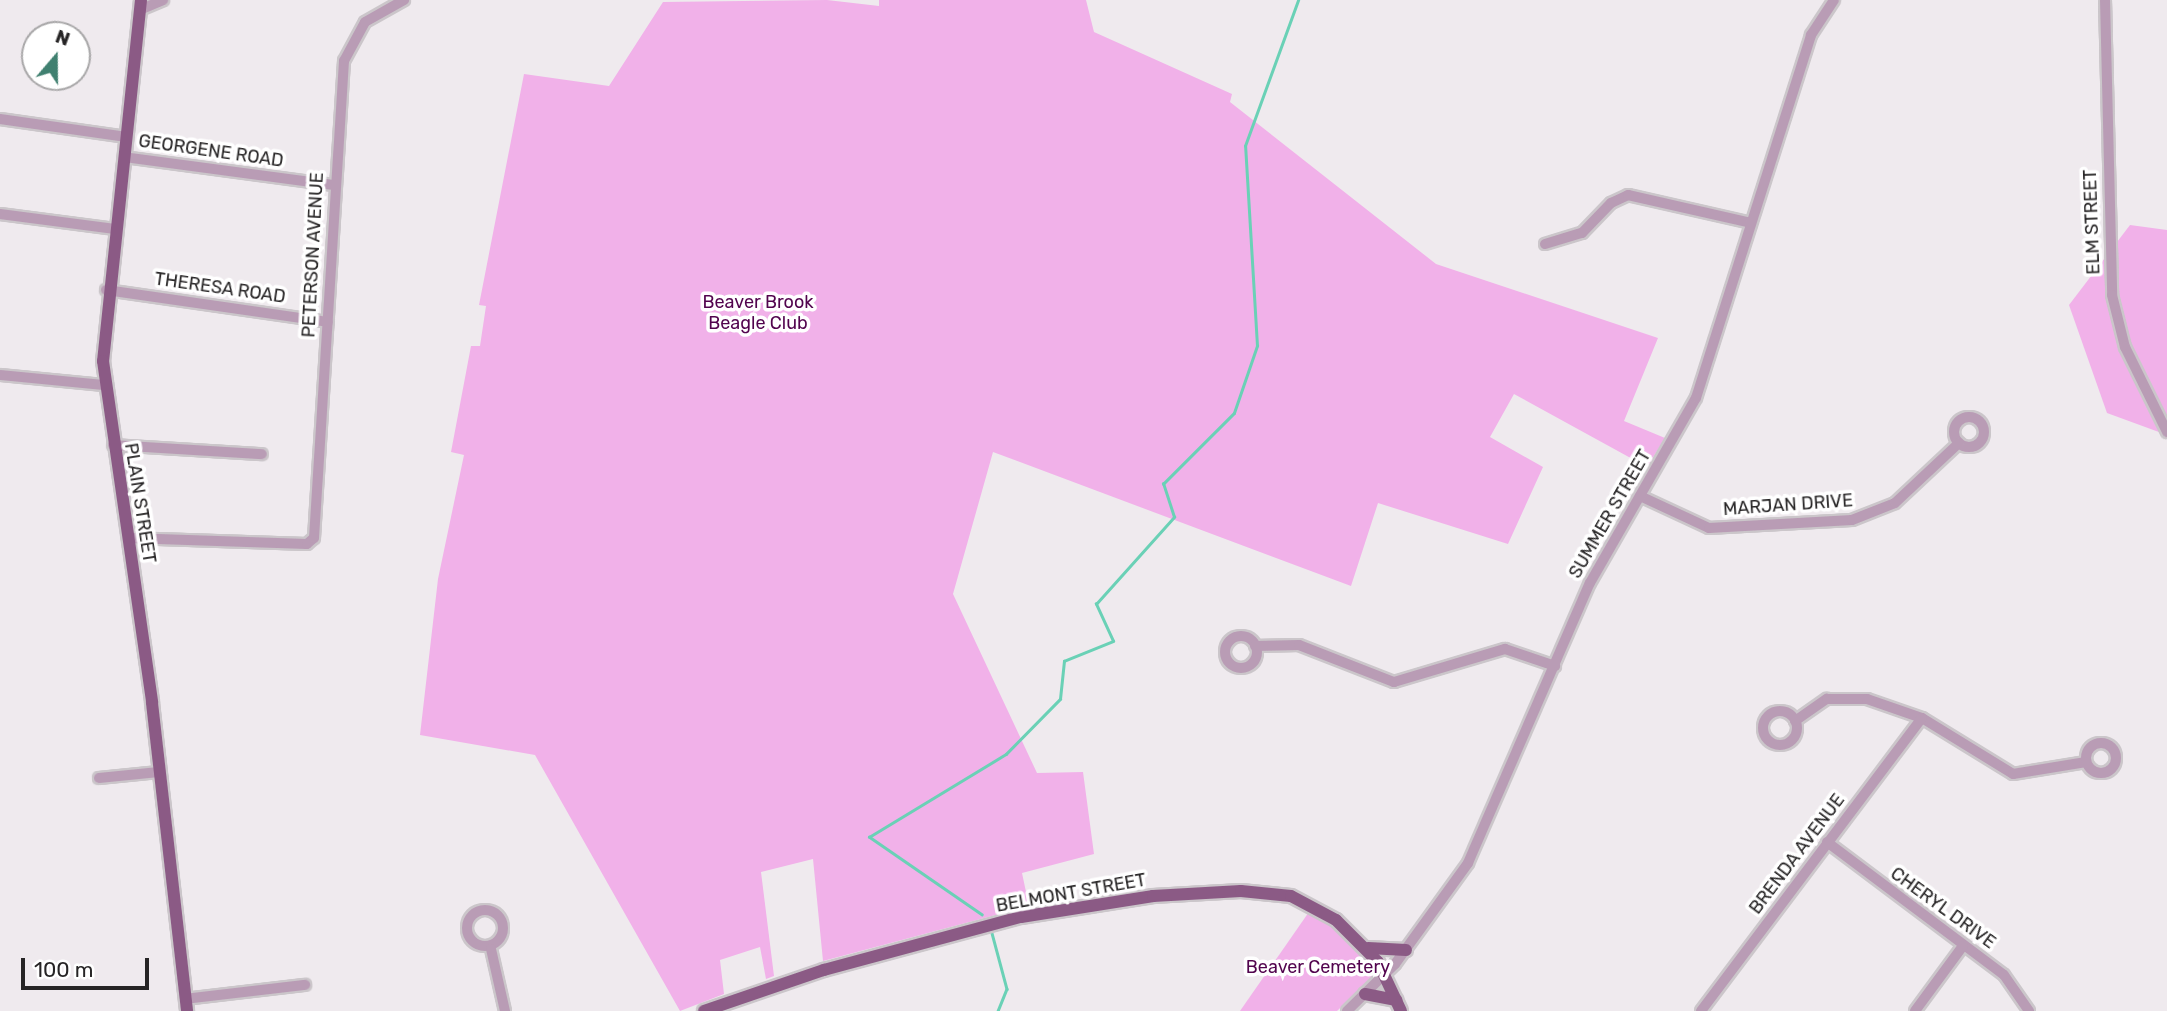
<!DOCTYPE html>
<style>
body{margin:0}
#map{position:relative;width:2167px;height:1011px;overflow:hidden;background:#efeaee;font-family:Rubik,sans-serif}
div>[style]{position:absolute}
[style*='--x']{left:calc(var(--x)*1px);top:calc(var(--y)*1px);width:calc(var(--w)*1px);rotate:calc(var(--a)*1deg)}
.green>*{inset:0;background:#f1b1e9}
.stream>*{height:2.5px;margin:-1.25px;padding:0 1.25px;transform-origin:1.25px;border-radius:1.25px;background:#6ad1b6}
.roads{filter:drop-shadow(2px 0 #cbc6ca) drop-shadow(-2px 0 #cbc6ca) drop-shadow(0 2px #cbc6ca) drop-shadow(0 -2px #cbc6ca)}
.minor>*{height:10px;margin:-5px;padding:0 5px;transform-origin:5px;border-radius:5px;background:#b99cb5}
.minor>.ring{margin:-5px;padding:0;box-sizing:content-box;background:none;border:10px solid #b99cb5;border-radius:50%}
.major>*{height:12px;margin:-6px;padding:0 6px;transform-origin:6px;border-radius:6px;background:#8b5a85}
span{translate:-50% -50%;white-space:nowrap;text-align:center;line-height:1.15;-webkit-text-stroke:7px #fff;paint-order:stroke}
.street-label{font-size:18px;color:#262425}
.park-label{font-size:18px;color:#52044e}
.north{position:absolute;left:21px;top:21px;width:70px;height:70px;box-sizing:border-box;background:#fff;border:2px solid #a8a7a8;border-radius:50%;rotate:20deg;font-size:19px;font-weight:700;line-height:28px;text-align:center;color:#262425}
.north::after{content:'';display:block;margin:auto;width:24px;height:32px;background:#408070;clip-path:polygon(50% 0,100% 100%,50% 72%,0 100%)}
.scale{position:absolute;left:21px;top:958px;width:128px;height:32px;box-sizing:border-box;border:4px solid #262425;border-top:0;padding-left:9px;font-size:21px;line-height:24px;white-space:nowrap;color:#262425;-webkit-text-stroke:5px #fff;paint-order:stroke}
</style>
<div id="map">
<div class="green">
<div style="clip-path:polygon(827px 0,879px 6px,879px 0,1086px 0,1094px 32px,1232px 94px,1230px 102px,1436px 264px,1658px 338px,1624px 421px,1665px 438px,1647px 467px,1514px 394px,1490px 437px,1543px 467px,1508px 544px,1378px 503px,1351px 586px,993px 452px,953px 594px,1037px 773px,1083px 772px,1094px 854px,1022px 873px,1029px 906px,823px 961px,813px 859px,761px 872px,774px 976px,766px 979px,760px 947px,720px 960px,724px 994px,680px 1011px,535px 755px,420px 735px,438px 579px,464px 455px,451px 452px,471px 346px,480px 346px,486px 306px,479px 305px,524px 74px,609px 86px,663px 2px)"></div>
<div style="clip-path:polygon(2130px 225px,2167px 230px,2167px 435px,2107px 413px,2069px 305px)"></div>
<div style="clip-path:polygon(1311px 909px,1344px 933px,1376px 974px,1337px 1011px,1240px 1011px)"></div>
</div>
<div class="stream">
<div style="--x:982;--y:915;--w:137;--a:-145.4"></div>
<div style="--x:869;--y:837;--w:160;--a:-31.2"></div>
<div style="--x:1006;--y:754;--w:77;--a:-45.5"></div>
<div style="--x:1060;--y:699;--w:38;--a:-84"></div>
<div style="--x:1064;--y:661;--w:53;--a:-22.2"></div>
<div style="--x:1113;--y:641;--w:41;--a:-114.7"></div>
<div style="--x:1096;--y:604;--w:117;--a:-48.1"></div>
<div style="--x:1174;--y:517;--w:35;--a:-108"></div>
<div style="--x:1163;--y:484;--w:100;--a:-45"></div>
<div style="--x:1234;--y:413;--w:71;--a:-71.1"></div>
<div style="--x:1257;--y:346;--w:200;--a:-93.4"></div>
<div style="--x:1245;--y:146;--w:155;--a:-70"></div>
<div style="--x:992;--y:933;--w:58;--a:75"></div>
<div style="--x:1007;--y:989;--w:24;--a:112"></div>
</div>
<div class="roads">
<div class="minor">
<div style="--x:2105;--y:0;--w:295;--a:88.6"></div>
<div style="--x:2112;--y:295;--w:54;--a:76"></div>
<div style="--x:2125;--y:347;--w:95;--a:63.7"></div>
<div style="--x:142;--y:9;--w:23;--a:-23"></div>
<div style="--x:0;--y:119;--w:128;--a:8.1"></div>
<div style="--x:124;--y:157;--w:212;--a:7.6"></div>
<div style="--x:0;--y:214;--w:116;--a:7.4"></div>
<div style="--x:1545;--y:244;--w:39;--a:-17"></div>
<div style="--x:1582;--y:233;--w:42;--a:-46"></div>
<div style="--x:1611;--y:203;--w:19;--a:-25"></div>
<div style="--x:1628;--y:195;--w:126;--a:12.8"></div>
<div style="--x:106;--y:290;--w:224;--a:8.2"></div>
<div style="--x:0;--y:375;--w:104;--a:5.5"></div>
<div class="ring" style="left:1954px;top:417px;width:20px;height:20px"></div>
<div style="--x:113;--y:445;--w:149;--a:3.5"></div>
<div style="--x:1640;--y:496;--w:76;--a:24.9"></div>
<div style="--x:1709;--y:528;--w:143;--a:-3.2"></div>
<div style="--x:1852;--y:520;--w:46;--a:-21.6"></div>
<div style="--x:1895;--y:503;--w:88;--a:-43.2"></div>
<div style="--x:128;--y:538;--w:179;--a:1.9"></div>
<div style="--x:307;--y:544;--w:9;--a:-41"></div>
<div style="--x:314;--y:538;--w:478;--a:-86.4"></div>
<div style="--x:344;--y:61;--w:44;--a:-61.7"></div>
<div style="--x:365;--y:22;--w:45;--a:-29.4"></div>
<div class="ring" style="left:1225px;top:636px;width:22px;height:22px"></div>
<div style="--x:1255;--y:646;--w:44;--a:-1.3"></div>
<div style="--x:1299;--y:645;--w:102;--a:21.3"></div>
<div style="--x:1394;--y:682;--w:116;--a:-16.6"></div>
<div style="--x:1505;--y:649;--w:53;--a:18.8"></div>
<div class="ring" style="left:1763px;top:711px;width:24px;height:24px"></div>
<div style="--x:1795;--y:721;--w:39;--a:-35"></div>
<div style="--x:1827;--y:699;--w:40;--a:0"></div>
<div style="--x:1867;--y:699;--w:58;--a:19.1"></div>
<div style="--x:1922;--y:718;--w:107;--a:31.6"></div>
<div style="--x:2013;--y:774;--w:74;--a:-9.3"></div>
<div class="ring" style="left:2086px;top:743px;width:20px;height:20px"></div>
<div style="--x:99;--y:778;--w:60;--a:-5.7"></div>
<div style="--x:1827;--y:842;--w:221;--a:36.9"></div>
<div style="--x:2004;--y:975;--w:44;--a:55.2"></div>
<div class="ring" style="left:467px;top:910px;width:26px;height:26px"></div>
<div style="--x:491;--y:949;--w:64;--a:77.3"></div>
<div style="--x:185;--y:999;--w:121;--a:-6.7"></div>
<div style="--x:1347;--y:1011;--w:67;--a:-44.4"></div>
<div style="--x:1395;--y:964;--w:125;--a:-54.1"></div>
<div style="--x:1468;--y:863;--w:305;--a:-66.5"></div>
<div style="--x:1590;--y:583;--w:213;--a:-60.2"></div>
<div style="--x:1696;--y:398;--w:381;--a:-72.4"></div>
<div style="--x:1811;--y:35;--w:42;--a:-56.7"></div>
<div style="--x:1701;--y:1011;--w:367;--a:-53"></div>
<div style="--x:1915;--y:1011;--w:81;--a:-53.6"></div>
</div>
<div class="major">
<div style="--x:141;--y:0;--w:363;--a:96"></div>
<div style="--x:103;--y:361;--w:345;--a:81.8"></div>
<div style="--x:152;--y:703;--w:310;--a:83.5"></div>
<div style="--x:1368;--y:948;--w:38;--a:3"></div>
<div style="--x:1365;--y:994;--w:32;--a:11"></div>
<div style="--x:704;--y:1011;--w:127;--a:-18.9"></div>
<div style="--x:824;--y:970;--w:204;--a:-15.1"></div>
<div style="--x:1021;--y:917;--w:134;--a:-9"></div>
<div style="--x:1153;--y:896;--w:88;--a:-3.3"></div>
<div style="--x:1241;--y:891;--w:50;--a:5.7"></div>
<div style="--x:1291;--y:896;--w:51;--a:28.1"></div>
<div style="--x:1336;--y:920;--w:59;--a:45"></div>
<div style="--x:1378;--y:962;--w:54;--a:64.9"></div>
</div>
</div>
<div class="street-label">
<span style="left:211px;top:151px;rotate:8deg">GEORGENE ROAD</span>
<span style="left:2092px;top:222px;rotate:-92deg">ELM STREET</span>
<span style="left:313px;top:255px;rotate:-87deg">PETERSON AVENUE</span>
<span style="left:220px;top:288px;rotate:8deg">THERESA ROAD</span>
<span style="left:140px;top:503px;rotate:81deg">PLAIN STREET</span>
<span style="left:1788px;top:505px;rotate:-4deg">MARJAN DRIVE</span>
<span style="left:1610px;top:514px;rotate:-60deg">SUMMER STREET</span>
<span style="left:1797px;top:854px;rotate:-53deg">BRENDA AVENUE</span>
<span style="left:1071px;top:893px;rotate:-10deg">BELMONT STREET</span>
<span style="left:1943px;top:908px;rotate:36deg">CHERYL DRIVE</span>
</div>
<div class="park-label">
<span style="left:758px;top:313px">Beaver Brook<br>Beagle Club</span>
<span style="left:1318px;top:967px">Beaver Cemetery</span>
</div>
<div class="north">N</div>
<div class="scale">100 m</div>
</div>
